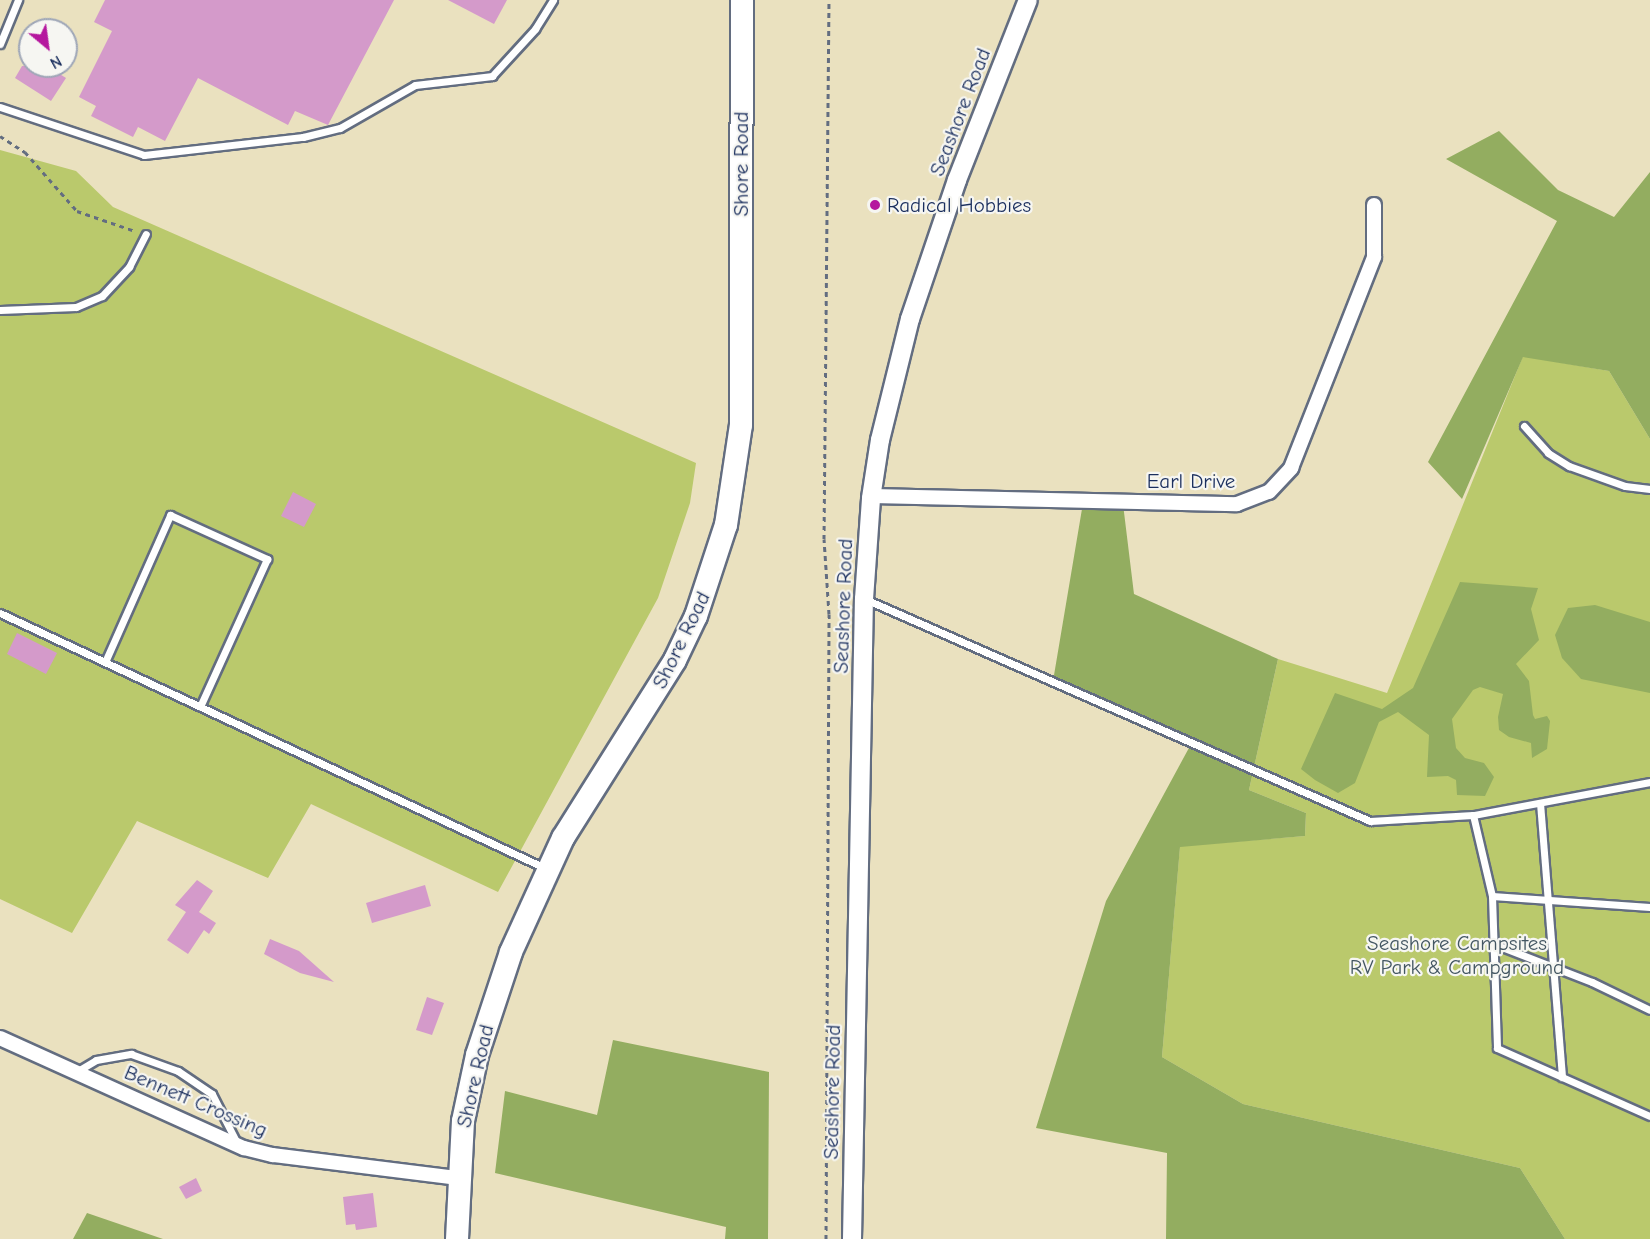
<!DOCTYPE html>
<style>
body{margin:0}
#map{position:relative;width:1650px;height:1239px;overflow:hidden;background:#eae1bf;font-family:"Comic Neue",sans-serif}
div>[style]{position:absolute}
[style*='--x']{left:calc(var(--x)*1px);top:calc(var(--y)*1px);width:calc(var(--w)*1px);rotate:calc(var(--a)*1deg)}
.green>*{inset:0;background:#bac96c}
.forest>*{inset:0;background:#93ad60}
.building>*{inset:0;background:#d49aca}
.path>*{height:3px;margin-top:-1.5px;transform-origin:0;background:repeating-linear-gradient(90deg,#636d80 0 4.5px,transparent 0 9px)}
.roads{filter:drop-shadow(2px 0 #636d80) drop-shadow(-2px 0 #636d80) drop-shadow(0 2px #636d80) drop-shadow(0 -2px #636d80)}
.service>*{height:7px;margin:-3.5px;padding:0 3.5px;transform-origin:3.5px;border-radius:3.5px;background:#fff}
.minor>*{height:14px;margin:-7px;padding:0 7px;transform-origin:7px;border-radius:7px;background:#fff}
.tertiary>*{height:18px;margin:-9px;padding:0 9px;transform-origin:9px;border-radius:9px;background:#fff}
.primary>*{height:22px;margin:-11px;padding:0 11px;transform-origin:11px;border-radius:11px;background:#fff}
.dots>*{width:16px;height:16px;translate:-50% -50%;box-sizing:border-box;border:3px solid #f6f6f2;border-radius:50%}
span{translate:-50% -50%;white-space:nowrap;text-align:center;line-height:1.15;-webkit-text-stroke:4.5px #f6f6f2;paint-order:stroke}
.street-label{font-size:21px;color:#1b2f5e}
.poi-label{font-size:21px;color:#1b2f5e}
.left{translate:0 -50%;text-align:left}
.park-label{font-size:21px;color:#435662}
.north{position:absolute;left:18px;top:18px;width:60px;height:60px;box-sizing:border-box;background:#f6f6f2;border:2px solid #9ea6b7;border-radius:50%;rotate:151deg;font-size:16px;font-weight:700;line-height:24px;text-align:center;color:#1b2f5e}
.north::after{content:'';display:block;margin:auto;width:21px;height:27px;background:#b5179e;clip-path:polygon(50% 0,100% 100%,50% 72%,0 100%)}
</style>
<div id="map">
<div class="green">
<div style="clip-path:polygon(0 150px,76px 171px,113px 207px,696px 463px,690px 503px,658px 598px,498px 892px,311px 804px,268px 878px,137px 821px,72px 933px,0 899px)"></div>
<div style="clip-path:polygon(1523px 356px,1609px 371px,1650px 439px,1650px 1239px,1565px 1239px,1520px 1168px,1243px 1104px,1162px 1057px,1180px 846px,1305px 836px,1306px 813px,1249px 790px,1278px 659px,1387px 693px)"></div>
</div>
<div class="forest">
<div style="clip-path:polygon(1499px 131px,1558px 190px,1614px 217px,1650px 172px,1650px 439px,1609px 371px,1523px 357px,1462px 499px,1428px 462px,1557px 221px,1446px 159px)"></div>
<div style="clip-path:polygon(1083px 503px,1123px 504px,1134px 594px,1278px 659px,1249px 790px,1306px 813px,1305px 836px,1180px 847px,1162px 1057px,1243px 1104px,1520px 1168px,1565px 1239px,1166px 1239px,1167px 1153px,1036px 1128px,1106px 901px,1190px 746px,1052px 687px)"></div>
<div style="clip-path:polygon(1460px 582px,1538px 588px,1531px 609px,1539px 640px,1516px 664px,1529px 681px,1533px 715px,1535px 719px,1547px 716px,1550px 721px,1547px 749px,1532px 758px,1531px 743px,1509px 737px,1499px 730px,1498px 717px,1503px 694px,1480px 687px,1473px 690px,1452px 719px,1456px 748px,1465px 758px,1484px 763px,1494px 777px,1485px 796px,1457px 795px,1456px 780px,1448px 776px,1427px 777px,1429px 735px,1398px 712px,1379px 722px,1355px 783px,1338px 793px,1315px 780px,1301px 769px,1335px 693px,1382px 709px,1413px 688px)"></div>
<div style="clip-path:polygon(1595px 605px,1650px 622px,1650px 693px,1581px 679px,1562px 658px,1555px 635px,1568px 608px)"></div>
<div style="clip-path:polygon(613px 1040px,769px 1072px,768px 1239px,725px 1239px,726px 1227px,495px 1173px,505px 1091px,597px 1115px)"></div>
<div style="clip-path:polygon(87px 1213px,163px 1239px,73px 1239px)"></div>
</div>
<div class="building">
<div style="clip-path:polygon(105px 0,394px 0,328px 125px,295px 111px,288px 125px,198px 78px,165px 141px,138px 127px,133px 137px,91px 116px,96px 106px,79px 97px,112px 31px,94px 22px)"></div>
<div style="clip-path:polygon(448px 0,507px 0,494px 24px)"></div>
<div style="clip-path:polygon(22px 66px,47px 66px,66px 78px,51px 101px,15px 78px)"></div>
<div style="clip-path:polygon(293px 492px,316px 504px,304px 527px,281px 516px)"></div>
<div style="clip-path:polygon(17px 633px,57px 653px,46px 674px,7px 654px)"></div>
<div style="clip-path:polygon(197px 880px,213px 891px,199px 912px,216px 923px,209px 934px,204px 930px,188px 954px,167px 940px,186px 912px,175px 905px)"></div>
<div style="clip-path:polygon(425px 885px,431px 906px,372px 923px,366px 903px)"></div>
<div style="clip-path:polygon(270px 939px,299px 951px,334px 982px,300px 973px,264px 954px)"></div>
<div style="clip-path:polygon(427px 997px,444px 1003px,432px 1035px,416px 1030px)"></div>
<div style="clip-path:polygon(196px 1178px,202px 1191px,186px 1199px,179px 1187px)"></div>
<div style="clip-path:polygon(373px 1193px,377px 1227px,356px 1230px,355px 1224px,346px 1225px,343px 1197px)"></div>
</div>
<div class="path">
<div style="--x:0;--y:136;--w:30;--a:33"></div>
<div style="--x:25;--y:152;--w:79;--a:48.6"></div>
<div style="--x:77;--y:211;--w:61;--a:19"></div>
<div style="--x:826;--y:1239;--w:625;--a:-89.72"></div>
<div style="--x:829;--y:614;--w:75;--a:-93.8"></div>
<div style="--x:824;--y:539;--w:539;--a:-89.47"></div>
</div>
<div class="roads">
<div class="service">
<div style="--x:0;--y:44;--w:48;--a:-67.8"></div>
<div style="--x:0;--y:107;--w:152;--a:18.4"></div>
<div style="--x:144;--y:155;--w:160;--a:-6.5"></div>
<div style="--x:303;--y:137;--w:38;--a:-14"></div>
<div style="--x:340;--y:128;--w:86;--a:-29.8"></div>
<div style="--x:415;--y:85;--w:78;--a:-6.7"></div>
<div style="--x:492;--y:76;--w:64;--a:-47.5"></div>
<div style="--x:535;--y:29;--w:34;--a:-58"></div>
<div style="--x:0;--y:310;--w:76;--a:-2.3"></div>
<div style="--x:76;--y:307;--w:28;--a:-23"></div>
<div style="--x:102;--y:296;--w:40;--a:-47"></div>
<div style="--x:129;--y:267;--w:37;--a:-63"></div>
<div style="--x:1524;--y:426;--w:36;--a:48"></div>
<div style="--x:1548;--y:453;--w:25;--a:32"></div>
<div style="--x:1569;--y:466;--w:59;--a:19.7"></div>
<div style="--x:1625;--y:486;--w:25;--a:7"></div>
<div style="--x:865;--y:599;--w:552;--a:23.73"></div>
<div style="--x:1370;--y:821;--w:103;--a:-3.3"></div>
<div style="--x:0;--y:613;--w:604;--a:25.08"></div>
<div style="--x:105;--y:662;--w:161;--a:-66.1"></div>
<div style="--x:170;--y:515;--w:107;--a:24.4"></div>
<div style="--x:267;--y:559;--w:162;--a:114.4"></div>
<div style="--x:1650;--y:782;--w:180;--a:169.4"></div>
<div style="--x:1473;--y:815;--w:83;--a:76.8"></div>
<div style="--x:1492;--y:896;--w:152;--a:88.1"></div>
<div style="--x:1497;--y:1048;--w:167;--a:24"></div>
<div style="--x:1540;--y:803;--w:275;--a:85.4"></div>
<div style="--x:1492;--y:896;--w:158;--a:4"></div>
<div style="--x:1494;--y:944;--w:105;--a:21.2"></div>
<div style="--x:1592;--y:982;--w:64;--a:25.8"></div>
<div style="--x:76;--y:1072;--w:23;--a:-31"></div>
<div style="--x:96;--y:1060;--w:36;--a:-10"></div>
<div style="--x:131;--y:1054;--w:50;--a:19.9"></div>
<div style="--x:178;--y:1071;--w:41;--a:34.1"></div>
<div style="--x:212;--y:1094;--w:55;--a:63"></div>
</div>
<div class="minor">
<div style="--x:872;--y:496;--w:365;--a:1.3"></div>
<div style="--x:1237;--y:504;--w:34;--a:-21"></div>
<div style="--x:1269;--y:492;--w:33;--a:-47"></div>
<div style="--x:1291;--y:468;--w:227;--a:-68.5"></div>
<div style="--x:1374;--y:257;--w:52;--a:-90"></div>
<div style="--x:0;--y:1038;--w:268;--a:24.3"></div>
<div style="--x:244;--y:1148;--w:30;--a:14"></div>
<div style="--x:273;--y:1155;--w:186;--a:7.1"></div>
</div>
<div class="tertiary">
<div style="--x:852;--y:1239;--w:640;--a:-88.93"></div>
<div style="--x:864;--y:599;--w:101;--a:-86"></div>
<div style="--x:871;--y:498;--w:59;--a:-81.2"></div>
<div style="--x:880;--y:440;--w:125;--a:-76.1"></div>
<div style="--x:910;--y:319;--w:147;--a:-71.3"></div>
<div style="--x:957;--y:180;--w:193;--a:-68.5"></div>
</div>
<div class="primary">
<div style="--x:457;--y:1239;--w:118;--a:-87.1"></div>
<div style="--x:463;--y:1121;--w:67;--a:-78"></div>
<div style="--x:477;--y:1055;--w:108;--a:-71.7"></div>
<div style="--x:511;--y:952;--w:125;--a:-65.5"></div>
<div style="--x:563;--y:838;--w:210;--a:-57.8"></div>
<div style="--x:675;--y:660;--w:49;--a:-64.5"></div>
<div style="--x:696;--y:616;--w:96;--a:-71.8"></div>
<div style="--x:726;--y:525;--w:101;--a:-81.5"></div>
<div style="--x:741;--y:425;--w:425;--a:-89.9"></div>
</div>
</div>
<div class="dots">
<div style="left:875px;top:205px;background:#b5179e"></div>
</div>
<div class="street-label">
<span style="left:960px;top:112px;rotate:-69deg">Seashore Road</span>
<span style="left:741px;top:164px;rotate:-90deg">Shore Road</span>
<span style="left:1191px;top:481px">Earl Drive</span>
<span style="left:843px;top:606px;rotate:-88deg">Seashore Road</span>
<span style="left:681px;top:640px;rotate:-64deg">Shore Road</span>
<span style="left:475px;top:1076px;rotate:-77deg">Shore Road</span>
<span style="left:832px;top:1092px;rotate:-89deg">Seashore Road</span>
<span style="left:196px;top:1101px;rotate:23deg">Bennett Crossing</span>
</div>
<div class="poi-label">
<span class="left" style="left:887px;top:205px">Radical Hobbies</span>
</div>
<div class="park-label">
<span style="left:1457px;top:955px">Seashore Campsites<br>RV Park &amp; Campground</span>
</div>
<div class="north">N</div>
</div>
